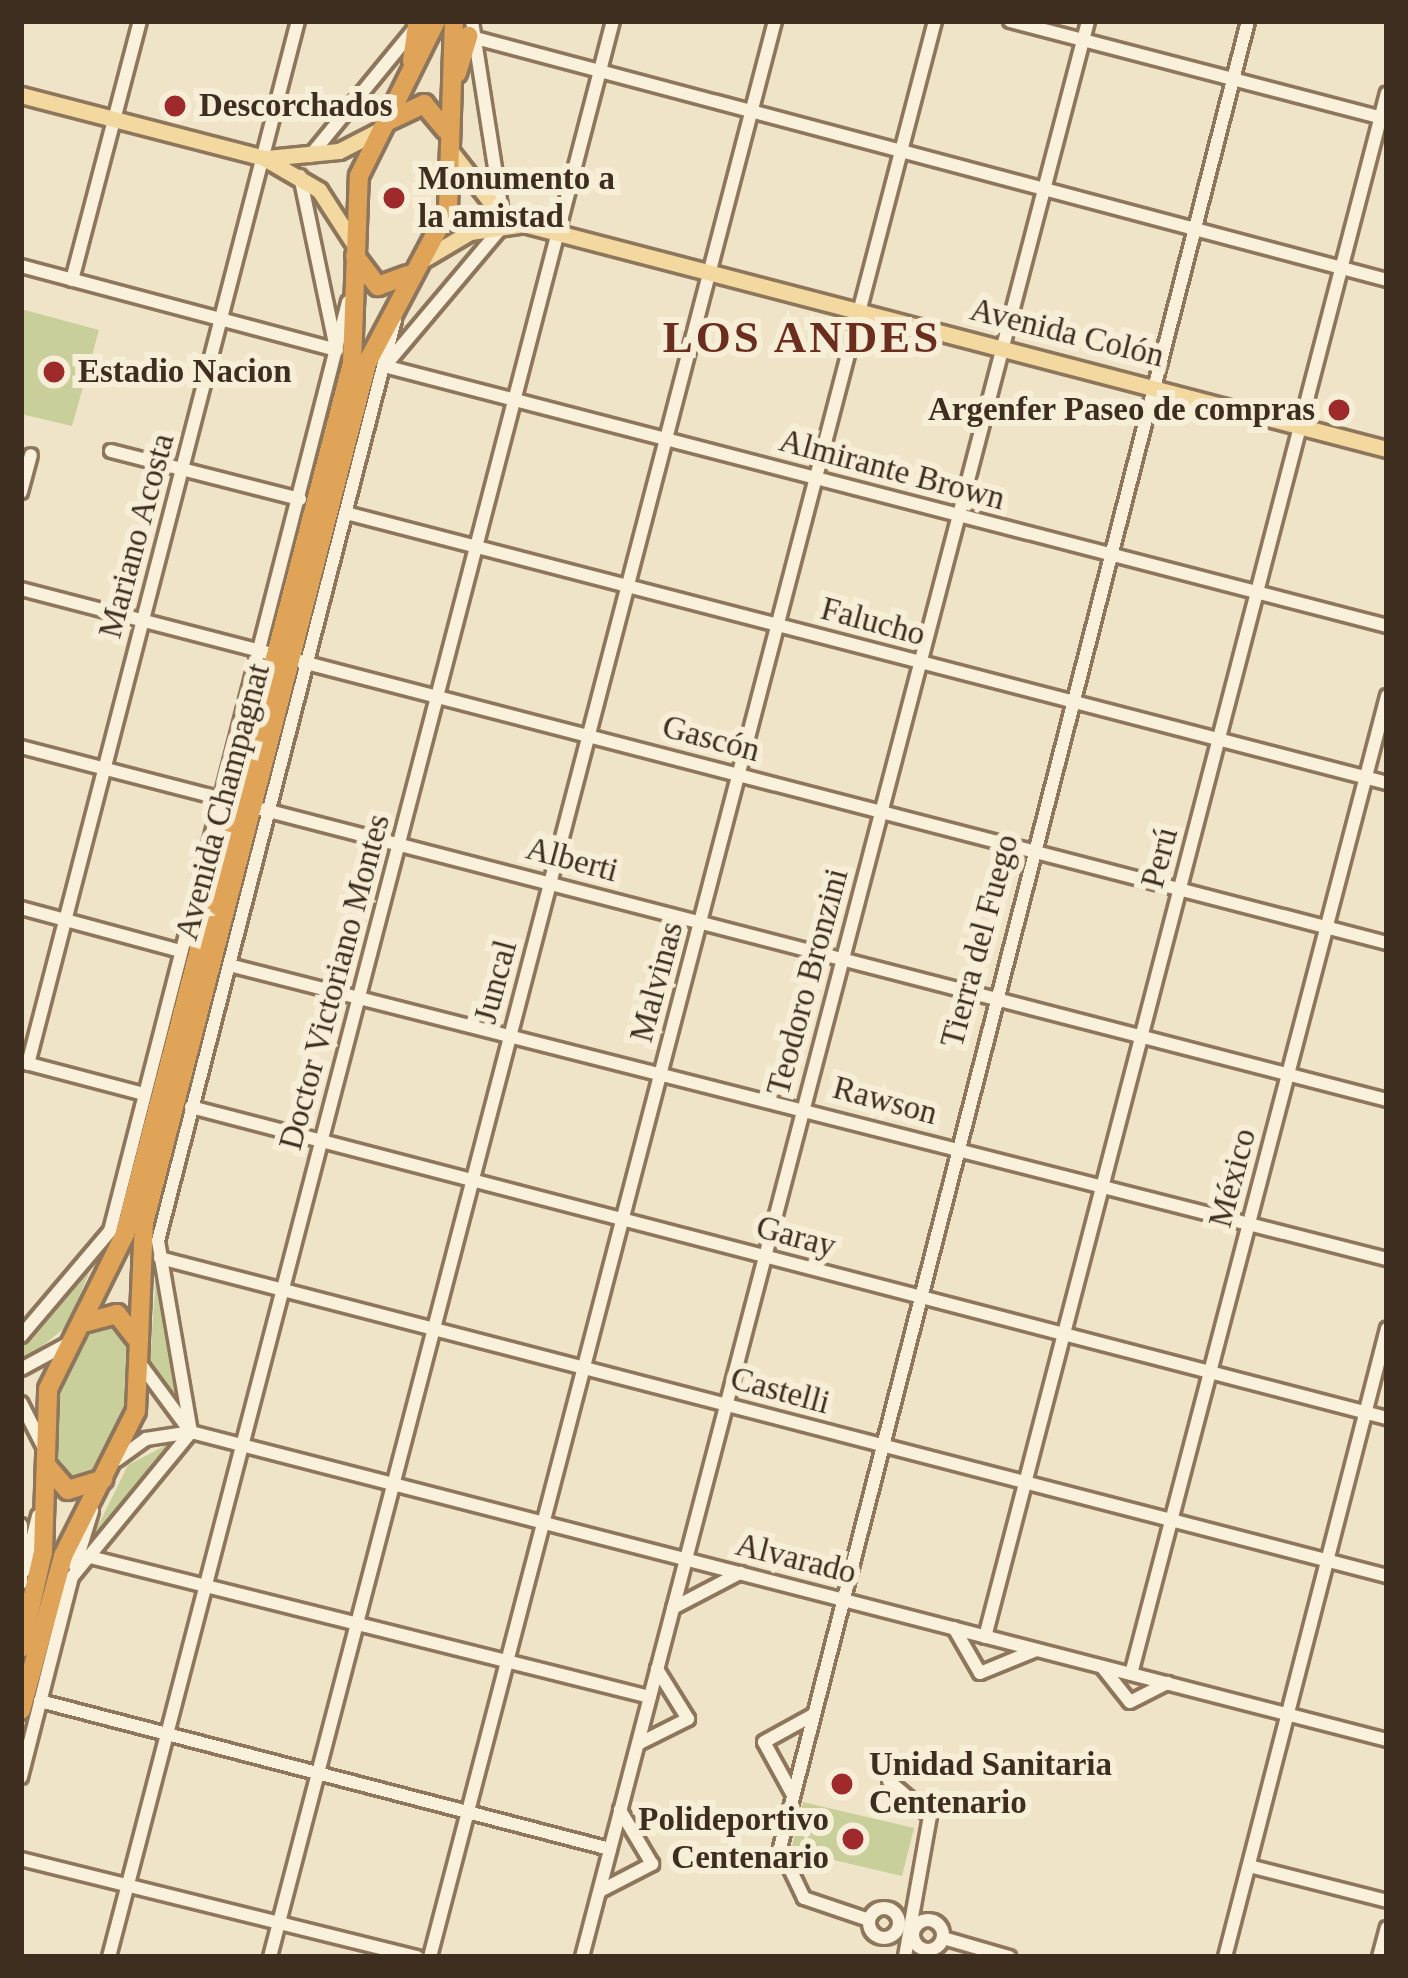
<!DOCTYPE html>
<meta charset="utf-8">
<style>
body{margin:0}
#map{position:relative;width:1408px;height:1978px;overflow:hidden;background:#f0e4c8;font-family:Georgia,serif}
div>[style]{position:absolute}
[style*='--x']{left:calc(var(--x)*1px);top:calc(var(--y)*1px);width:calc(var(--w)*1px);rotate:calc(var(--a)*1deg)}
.green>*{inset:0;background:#c9cf9b}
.roads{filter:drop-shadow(3px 0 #8d765c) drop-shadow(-3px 0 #8d765c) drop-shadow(0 3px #8d765c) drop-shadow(0 -3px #8d765c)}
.minor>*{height:12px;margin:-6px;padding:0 6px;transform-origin:6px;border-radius:6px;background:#faf1dc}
.minor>.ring{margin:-6px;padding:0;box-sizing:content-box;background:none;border:12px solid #faf1dc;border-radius:50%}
.major>*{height:15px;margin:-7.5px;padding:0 7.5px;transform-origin:7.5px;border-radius:7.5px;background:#f3d9a0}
.highway>*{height:18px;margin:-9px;padding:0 9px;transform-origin:9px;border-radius:9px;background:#e0a458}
.dots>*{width:33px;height:33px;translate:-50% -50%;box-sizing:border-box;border:6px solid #f7eed8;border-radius:50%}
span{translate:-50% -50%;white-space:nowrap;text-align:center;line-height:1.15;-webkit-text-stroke:12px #f7eed8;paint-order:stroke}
.poi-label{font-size:33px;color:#3d2e20;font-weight:700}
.left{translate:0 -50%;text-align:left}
.right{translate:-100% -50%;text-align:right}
.street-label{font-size:33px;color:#3d2e20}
.district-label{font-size:45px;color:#6b2e1e;font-weight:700;letter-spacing:3px}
.frame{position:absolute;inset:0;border:24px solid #3d2e20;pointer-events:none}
</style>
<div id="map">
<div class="green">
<div style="clip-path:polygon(21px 309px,99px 330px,72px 426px,21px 414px)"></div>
<div style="clip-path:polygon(96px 1257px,66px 1327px,21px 1363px,21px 1344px)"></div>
<div style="clip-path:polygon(156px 1273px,184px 1418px,150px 1364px)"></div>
<div style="clip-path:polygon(115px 1321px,131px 1352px,132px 1401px,93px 1479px,69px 1484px,52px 1458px,55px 1387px,86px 1331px)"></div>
<div style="clip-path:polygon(180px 1438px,87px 1548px,128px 1465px)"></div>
<div style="clip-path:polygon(803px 1802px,914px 1828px,902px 1876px,791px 1850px)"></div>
</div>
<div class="roads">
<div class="minor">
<div style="--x:472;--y:21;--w:193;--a:81.1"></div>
<div style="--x:1010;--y:21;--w:389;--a:14.6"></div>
<div style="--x:468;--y:36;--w:951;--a:14.87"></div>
<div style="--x:310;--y:156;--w:166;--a:-50.6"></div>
<div style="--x:300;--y:176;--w:171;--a:78.2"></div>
<div style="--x:21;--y:266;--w:327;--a:14.9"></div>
<div style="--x:72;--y:280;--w:268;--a:-75.3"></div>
<div style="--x:389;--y:361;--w:174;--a:-49.9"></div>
<div style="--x:384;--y:366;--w:1036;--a:14.53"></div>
<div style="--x:111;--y:451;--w:195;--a:14.3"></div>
<div style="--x:21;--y:492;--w:38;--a:-75"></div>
<div style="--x:346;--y:513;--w:1075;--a:14.54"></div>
<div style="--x:21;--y:589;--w:1411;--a:14.53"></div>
<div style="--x:21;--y:747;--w:1411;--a:14.49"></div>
<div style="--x:21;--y:908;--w:165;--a:15.1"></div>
<div style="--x:229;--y:965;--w:1195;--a:14.25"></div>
<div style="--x:22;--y:1062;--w:126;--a:14.7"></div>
<div style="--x:28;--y:1064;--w:1077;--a:-75.49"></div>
<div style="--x:191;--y:1107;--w:1236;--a:14.58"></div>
<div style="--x:160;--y:1258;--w:1268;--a:14.53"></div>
<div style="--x:21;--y:1336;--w:138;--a:-49.7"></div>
<div style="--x:110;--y:1231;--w:959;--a:-75.63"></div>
<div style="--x:142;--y:1366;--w:81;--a:53.6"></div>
<div style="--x:21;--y:1369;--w:52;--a:-28.5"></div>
<div style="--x:21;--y:1403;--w:46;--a:62.9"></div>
<div style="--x:191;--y:1432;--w:194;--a:-99.8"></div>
<div style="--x:158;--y:1241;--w:951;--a:-75.57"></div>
<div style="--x:117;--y:1460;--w:36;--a:-36"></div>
<div style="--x:146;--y:1439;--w:46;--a:-8.8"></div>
<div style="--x:191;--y:1432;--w:1235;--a:14.44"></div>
<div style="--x:21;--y:1525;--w:58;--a:90"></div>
<div style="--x:86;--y:1556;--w:581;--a:14.04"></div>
<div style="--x:75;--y:1566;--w:58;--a:-72.8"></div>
<div style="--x:24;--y:1571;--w:57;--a:-75.7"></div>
<div style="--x:673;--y:1608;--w:76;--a:-27.6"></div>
<div style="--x:954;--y:1628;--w:52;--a:60"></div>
<div style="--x:980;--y:1673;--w:61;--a:-22.3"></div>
<div style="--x:985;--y:1637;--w:1595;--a:-75.41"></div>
<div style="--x:1103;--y:1668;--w:43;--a:51.5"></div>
<div style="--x:1130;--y:1702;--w:42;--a:-27.2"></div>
<div style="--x:1131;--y:1674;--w:1011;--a:-75.33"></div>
<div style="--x:40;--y:1701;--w:589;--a:14.56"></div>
<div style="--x:638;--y:1744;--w:56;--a:-26.6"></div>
<div style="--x:688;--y:1719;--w:59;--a:-121.8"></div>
<div style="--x:21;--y:1777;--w:206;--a:-75.7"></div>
<div style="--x:72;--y:1577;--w:188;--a:-50.6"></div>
<div style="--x:889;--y:1781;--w:54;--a:40.5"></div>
<div style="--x:930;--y:1816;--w:143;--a:100.1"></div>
<div style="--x:793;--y:1795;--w:60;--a:-118.7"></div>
<div style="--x:764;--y:1742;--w:56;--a:-28.9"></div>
<div style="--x:21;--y:1859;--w:408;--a:13.9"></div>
<div style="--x:1249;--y:1866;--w:142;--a:14.2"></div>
<div style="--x:600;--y:1891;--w:59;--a:-27.4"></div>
<div style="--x:652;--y:1864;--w:63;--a:-120.7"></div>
<div class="ring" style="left:869px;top:1908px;width:18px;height:18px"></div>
<div class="ring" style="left:913px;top:1920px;width:18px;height:18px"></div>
<div style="--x:869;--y:1920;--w:69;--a:-161.3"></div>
<div style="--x:804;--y:1898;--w:55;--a:-115.6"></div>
<div style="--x:780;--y:1848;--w:1886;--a:-75.63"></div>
<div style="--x:943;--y:1938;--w:69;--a:16.1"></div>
<div style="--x:109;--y:1957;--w:2001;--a:-75.41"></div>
<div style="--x:270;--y:1957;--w:2001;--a:-75.38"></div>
<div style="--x:430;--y:1957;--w:2001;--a:-75.38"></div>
<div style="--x:582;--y:1957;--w:2001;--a:-75.35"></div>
<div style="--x:1225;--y:1957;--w:649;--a:-75.54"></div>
<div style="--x:1379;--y:1957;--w:30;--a:-75"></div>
</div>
<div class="major">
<div style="--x:21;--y:95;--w:251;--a:14.5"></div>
<div style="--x:264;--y:158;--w:64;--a:30.2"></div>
<div style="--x:319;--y:190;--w:61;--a:57.1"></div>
<div style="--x:452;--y:153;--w:84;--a:51.8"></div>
<div style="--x:504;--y:219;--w:912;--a:14.6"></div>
<div style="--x:267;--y:158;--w:72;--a:-5.6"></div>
<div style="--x:339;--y:151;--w:46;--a:-27.1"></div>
<div style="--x:426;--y:258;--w:51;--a:-30.6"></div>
<div style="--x:470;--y:232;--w:49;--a:-8.1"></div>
</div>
<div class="highway">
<div style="--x:412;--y:61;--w:37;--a:-82"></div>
<div style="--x:457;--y:73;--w:39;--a:-73"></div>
<div style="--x:390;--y:120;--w:38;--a:-25"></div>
<div style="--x:424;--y:104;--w:34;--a:50"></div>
<div style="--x:355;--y:256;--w:38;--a:53"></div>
<div style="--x:378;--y:286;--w:32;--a:-20"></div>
<div style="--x:87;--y:1322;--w:31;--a:-15"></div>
<div style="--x:117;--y:1314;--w:29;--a:52"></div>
<div style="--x:46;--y:1465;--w:33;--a:49"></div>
<div style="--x:68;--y:1490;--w:37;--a:-17"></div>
<div style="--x:21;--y:1648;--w:98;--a:-77.1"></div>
<div style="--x:43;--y:1552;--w:163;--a:-88.2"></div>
<div style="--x:48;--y:1389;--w:173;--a:-63.6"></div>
<div style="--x:125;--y:1234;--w:900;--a:-75.39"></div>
<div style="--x:352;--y:363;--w:187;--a:-87.9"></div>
<div style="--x:359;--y:176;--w:173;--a:-63.6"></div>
<div style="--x:21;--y:1710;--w:160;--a:-74.7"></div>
<div style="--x:63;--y:1556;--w:162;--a:-63.3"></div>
<div style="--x:136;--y:1411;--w:188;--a:-87.6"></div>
<div style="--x:144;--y:1223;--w:888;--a:-75.46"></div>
<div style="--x:367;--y:363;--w:173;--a:-62.1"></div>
<div style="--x:448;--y:210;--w:189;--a:-88.2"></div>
</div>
</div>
<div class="dots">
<div style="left:175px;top:106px;background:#9e2a2b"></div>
<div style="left:394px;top:198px;background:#9e2a2b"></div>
<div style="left:54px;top:372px;background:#9e2a2b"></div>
<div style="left:1339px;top:410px;background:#9e2a2b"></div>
<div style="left:842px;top:1784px;background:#9e2a2b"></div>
<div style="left:853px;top:1839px;background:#9e2a2b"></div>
</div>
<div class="poi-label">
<span class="left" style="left:199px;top:106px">Descorchados</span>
<span class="left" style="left:418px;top:198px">Monumento a<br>la amistad</span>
<span class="left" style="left:78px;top:372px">Estadio Nacion</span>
<span class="right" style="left:1315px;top:410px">Argenfer Paseo de compras</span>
<span class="left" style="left:869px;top:1784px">Unidad Sanitaria<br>Centenario</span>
<span class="right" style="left:829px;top:1839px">Polideportivo<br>Centenario</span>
</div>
<div class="street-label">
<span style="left:1067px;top:333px;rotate:14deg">Avenida Colón</span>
<span style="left:892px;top:470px;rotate:15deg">Almirante Brown</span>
<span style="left:137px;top:536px;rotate:-75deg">Mariano Acosta</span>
<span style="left:873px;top:622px;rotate:15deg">Falucho</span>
<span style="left:711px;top:739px;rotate:15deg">Gascón</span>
<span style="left:223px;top:802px;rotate:-75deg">Avenida Champagnat</span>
<span style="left:1160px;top:858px;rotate:-75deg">Perú</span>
<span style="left:572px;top:860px;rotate:15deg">Alberti</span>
<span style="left:980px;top:941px;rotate:-75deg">Tierra del Fuego</span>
<span style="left:335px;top:982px;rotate:-75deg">Doctor Victoriano Montes</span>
<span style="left:496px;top:982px;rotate:-75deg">Juncal</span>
<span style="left:657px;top:982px;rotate:-75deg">Malvinas</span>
<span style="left:808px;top:982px;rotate:-75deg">Teodoro Bronzini</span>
<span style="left:885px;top:1101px;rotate:15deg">Rawson</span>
<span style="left:1233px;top:1178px;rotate:-75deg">México</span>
<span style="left:796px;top:1237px;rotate:15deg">Garay</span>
<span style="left:780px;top:1391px;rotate:15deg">Castelli</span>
<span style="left:796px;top:1559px;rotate:14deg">Alvarado</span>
</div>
<div class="district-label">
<span style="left:802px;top:338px">LOS ANDES</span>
</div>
<div class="frame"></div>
</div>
